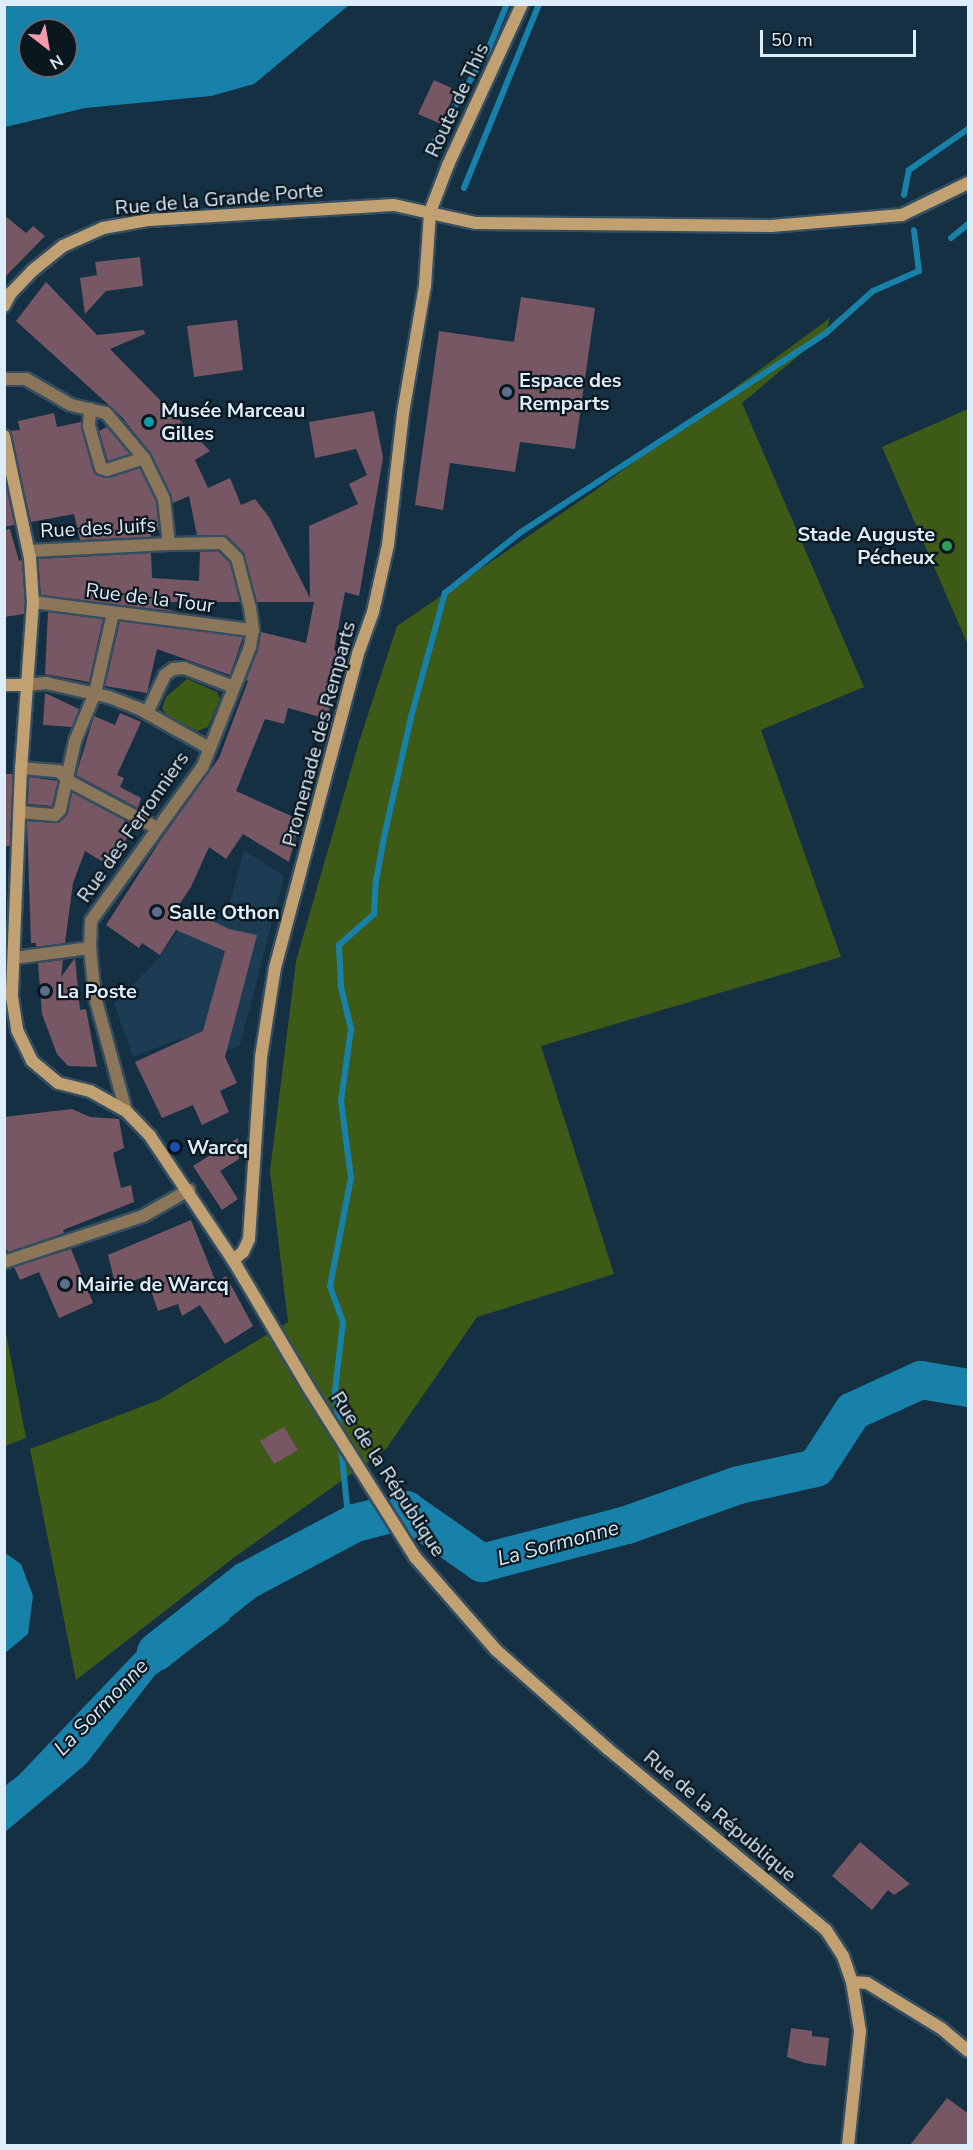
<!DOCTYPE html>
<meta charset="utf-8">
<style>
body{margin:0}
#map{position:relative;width:973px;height:2150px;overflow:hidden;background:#153043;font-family:"Nunito Sans",sans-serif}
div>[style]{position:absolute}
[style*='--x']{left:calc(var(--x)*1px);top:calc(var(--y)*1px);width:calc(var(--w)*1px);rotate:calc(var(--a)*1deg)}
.built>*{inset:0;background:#1b3c53}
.green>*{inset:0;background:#3d5a17}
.water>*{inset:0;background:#1781aa}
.stream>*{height:6px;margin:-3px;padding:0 3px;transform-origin:3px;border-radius:3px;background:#1781aa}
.river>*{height:38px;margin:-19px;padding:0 19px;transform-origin:19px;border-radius:19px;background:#1781aa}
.building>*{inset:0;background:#785765}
.roads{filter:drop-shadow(2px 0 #354e60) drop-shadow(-2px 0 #354e60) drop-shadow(0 2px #354e60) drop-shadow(0 -2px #354e60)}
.street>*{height:12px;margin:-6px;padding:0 6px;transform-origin:6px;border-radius:6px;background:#8b765a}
.secondary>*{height:12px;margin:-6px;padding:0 6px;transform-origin:6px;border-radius:6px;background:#c1a072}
.dots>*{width:16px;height:16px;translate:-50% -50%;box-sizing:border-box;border:3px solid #0b171f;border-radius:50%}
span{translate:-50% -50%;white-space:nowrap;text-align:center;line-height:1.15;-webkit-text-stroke:4.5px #0b171f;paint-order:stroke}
.street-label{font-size:20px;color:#ddedfa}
.poi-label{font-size:20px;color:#ddedfa;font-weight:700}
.left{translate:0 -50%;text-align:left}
.right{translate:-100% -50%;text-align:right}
.water-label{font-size:21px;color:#d2e7f3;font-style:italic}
.frame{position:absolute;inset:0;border:6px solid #ddedfa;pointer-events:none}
.north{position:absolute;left:18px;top:18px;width:60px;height:60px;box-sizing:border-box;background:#0b171f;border:2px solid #5f6d77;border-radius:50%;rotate:149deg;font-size:16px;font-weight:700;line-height:24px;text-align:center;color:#ddedfa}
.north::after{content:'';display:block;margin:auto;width:21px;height:27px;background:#f39aac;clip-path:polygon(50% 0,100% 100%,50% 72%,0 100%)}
.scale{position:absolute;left:760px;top:30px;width:156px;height:27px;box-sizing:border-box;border:3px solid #ddedfa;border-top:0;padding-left:8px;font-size:18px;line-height:21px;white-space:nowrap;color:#ddedfa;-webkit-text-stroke:4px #0b171f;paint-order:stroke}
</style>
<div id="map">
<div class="built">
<div style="clip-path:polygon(244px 850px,284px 876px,240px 1045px,208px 1059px,192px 1058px,182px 1038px,133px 1057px,114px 1004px,158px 959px,192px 911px,225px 921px)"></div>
</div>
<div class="green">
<div style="clip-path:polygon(830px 318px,826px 333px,742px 403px,864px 687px,761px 730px,841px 957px,541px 1046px,614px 1274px,477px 1317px,386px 1449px,232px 1559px,76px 1680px,30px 1449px,159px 1400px,288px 1322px,270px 1171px,296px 961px,359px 742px,397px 626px,593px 492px)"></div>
<div style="clip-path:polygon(968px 409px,968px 645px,882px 447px)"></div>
<div style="clip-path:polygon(187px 679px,217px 692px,220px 699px,208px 727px,198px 731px,167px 716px,162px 708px,166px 697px)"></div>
<div style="clip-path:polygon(4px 1323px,26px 1438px,5px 1446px,4px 1446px)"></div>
</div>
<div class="water">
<div style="clip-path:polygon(evenodd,4px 5px,5px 4px,349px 5px,254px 84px,211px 96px,85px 108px,5px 127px,4px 5px,30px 30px,66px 30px,66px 66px,30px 66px,30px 30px)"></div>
<div style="clip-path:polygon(5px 1553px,21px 1564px,33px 1596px,28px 1634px,5px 1653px)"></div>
<div style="clip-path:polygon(231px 1619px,155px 1675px,86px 1764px,5px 1832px,5px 1786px,19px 1775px,165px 1622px)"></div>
</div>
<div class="stream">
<div style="--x:428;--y:152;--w:118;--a:-59.5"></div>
<div style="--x:488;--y:50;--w:50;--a:-67.6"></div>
<div style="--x:464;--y:188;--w:199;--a:-67.8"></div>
<div style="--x:904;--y:195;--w:25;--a:-79"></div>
<div style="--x:909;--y:170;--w:72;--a:-34.8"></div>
<div style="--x:951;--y:238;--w:22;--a:-39"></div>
<div style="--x:340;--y:1433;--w:42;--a:-96.8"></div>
<div style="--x:335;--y:1391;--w:69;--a:-83.4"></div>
<div style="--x:343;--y:1322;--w:38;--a:-110"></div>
<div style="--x:330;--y:1286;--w:110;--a:-79"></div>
<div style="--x:351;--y:1178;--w:78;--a:-97.4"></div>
<div style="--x:341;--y:1101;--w:73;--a:-82.1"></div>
<div style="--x:351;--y:1029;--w:43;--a:-103.4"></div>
<div style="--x:341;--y:987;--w:42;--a:-92.7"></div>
<div style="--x:339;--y:945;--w:47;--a:-41.5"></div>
<div style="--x:374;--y:914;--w:33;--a:-87"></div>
<div style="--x:376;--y:881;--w:45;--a:-79.7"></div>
<div style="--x:384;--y:837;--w:123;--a:-77.3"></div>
<div style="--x:411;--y:717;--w:129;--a:-74.7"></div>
<div style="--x:445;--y:593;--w:97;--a:-38.8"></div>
<div style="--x:521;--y:532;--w:364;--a:-33.1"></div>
<div style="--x:826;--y:333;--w:63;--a:-41.8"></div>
<div style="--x:873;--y:291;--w:50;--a:-23.5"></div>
<div style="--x:919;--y:271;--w:41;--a:-97"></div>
<div style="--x:341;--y:1446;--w:80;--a:84.3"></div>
</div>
<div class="river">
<div style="--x:156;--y:1652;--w:115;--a:-38.3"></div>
<div style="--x:246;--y:1581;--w:123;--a:-28"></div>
<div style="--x:355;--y:1523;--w:53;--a:-14.3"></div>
<div style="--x:406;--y:1510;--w:93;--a:34.9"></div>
<div style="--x:482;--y:1563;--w:150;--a:-14.7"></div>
<div style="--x:627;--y:1525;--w:119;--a:-19.7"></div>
<div style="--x:739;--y:1485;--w:79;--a:-12.4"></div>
<div style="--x:816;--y:1468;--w:68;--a:-57"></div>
<div style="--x:853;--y:1411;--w:75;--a:-24.5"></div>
<div style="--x:921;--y:1380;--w:48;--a:9.7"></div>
</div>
<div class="building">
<div style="clip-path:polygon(434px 80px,456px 90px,441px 124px,418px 114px)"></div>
<div style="clip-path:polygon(4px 215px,26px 233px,33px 226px,45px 236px,4px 278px)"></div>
<div style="clip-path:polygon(140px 257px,143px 286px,106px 291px,85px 314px,80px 278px,97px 275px,95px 262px)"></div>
<div style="clip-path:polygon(46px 282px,97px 335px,144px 330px,145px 334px,110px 349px,210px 451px,195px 460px,208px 488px,230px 478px,241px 505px,255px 499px,269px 517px,310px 598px,309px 526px,358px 504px,349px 484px,367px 475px,356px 449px,315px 458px,309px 422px,374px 411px,383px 458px,359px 596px,345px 592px,334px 650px,344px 652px,327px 719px,288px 708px,284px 724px,265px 719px,236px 791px,300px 820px,289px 862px,243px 834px,226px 859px,209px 847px,191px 887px,179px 905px,229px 929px,257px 935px,225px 1057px,237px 1083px,220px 1091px,229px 1112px,202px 1125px,193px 1105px,162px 1118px,135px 1062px,203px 1031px,225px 951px,176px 930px,160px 955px,142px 943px,139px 948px,106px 925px,160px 841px,219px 758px,248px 681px,246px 680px,258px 650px,261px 632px,306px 643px,314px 602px,257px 602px,243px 552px,225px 535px,197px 535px,189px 496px,173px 503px,151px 454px,122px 417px,16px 321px)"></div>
<div style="clip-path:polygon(521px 297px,595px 308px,575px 449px,520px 442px,515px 472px,450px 463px,443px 510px,415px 505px,439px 331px,514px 342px)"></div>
<div style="clip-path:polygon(237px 320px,243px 370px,194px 377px,187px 326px)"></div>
<div style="clip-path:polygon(54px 413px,57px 427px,81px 422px,95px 474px,109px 478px,140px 468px,156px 501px,159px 530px,150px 531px,151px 537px,80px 540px,74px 514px,31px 522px,10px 431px,20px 430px,18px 421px)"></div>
<div style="clip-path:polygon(107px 427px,130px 454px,108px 461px,99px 431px)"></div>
<div style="clip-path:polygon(4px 478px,15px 525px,4px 527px)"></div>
<div style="clip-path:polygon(10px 529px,19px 561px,22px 560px,25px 602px,24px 614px,4px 617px,4px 530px)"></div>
<div style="clip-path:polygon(219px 551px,230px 562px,240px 602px,161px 602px,161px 608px,179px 612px,41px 595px,38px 559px,151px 553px,152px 578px,199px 581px,200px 552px)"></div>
<div style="clip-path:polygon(48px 612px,103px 619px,89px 682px,45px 674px)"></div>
<div style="clip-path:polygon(120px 621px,243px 637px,230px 675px,157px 649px,147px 693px,105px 686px)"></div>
<div style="clip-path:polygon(45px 693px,79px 709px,72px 727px,43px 725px)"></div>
<div style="clip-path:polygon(120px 713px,141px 722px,117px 775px,124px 778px,120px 787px,141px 798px,138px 808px,76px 775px,94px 716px,115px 725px)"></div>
<div style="clip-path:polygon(4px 774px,13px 774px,10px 846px,4px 846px)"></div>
<div style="clip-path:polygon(29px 777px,58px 781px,52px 806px,28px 804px)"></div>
<div style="clip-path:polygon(72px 792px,133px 825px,113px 868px,85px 851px,73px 883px,65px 943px,36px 947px,36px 943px,31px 943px,27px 821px,58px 823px,68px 812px)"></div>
<div style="clip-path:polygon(75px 958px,80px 1010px,86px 1009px,97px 1067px,68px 1066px,57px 1054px,42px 1014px,38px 963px,63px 960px,61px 977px)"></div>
<div style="clip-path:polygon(72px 1109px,90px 1117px,119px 1119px,124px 1148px,113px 1153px,121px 1188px,131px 1185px,134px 1202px,63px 1230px,64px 1233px,8px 1252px,4px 1245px,4px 1117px)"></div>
<div style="clip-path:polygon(238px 1138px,239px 1159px,220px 1171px,238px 1199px,222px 1210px,193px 1166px)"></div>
<div style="clip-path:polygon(191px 1220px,216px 1282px,226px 1276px,253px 1326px,225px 1344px,200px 1305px,182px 1316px,178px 1304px,158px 1311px,146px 1276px,116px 1287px,108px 1255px)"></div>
<div style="clip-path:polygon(71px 1249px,93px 1303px,59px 1318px,39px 1272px,20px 1280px,14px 1267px)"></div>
<div style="clip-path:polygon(284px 1427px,298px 1450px,274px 1464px,260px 1441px)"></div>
<div style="clip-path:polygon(860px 1842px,910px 1884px,894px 1895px,888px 1890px,872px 1910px,832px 1876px)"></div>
<div style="clip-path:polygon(791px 2028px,812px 2031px,812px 2036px,829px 2038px,826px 2066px,805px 2063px,787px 2057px)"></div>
<div style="clip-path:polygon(947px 2098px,969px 2114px,969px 2145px,910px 2145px)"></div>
</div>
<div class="roads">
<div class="street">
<div style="--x:4;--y:379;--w:22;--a:0"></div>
<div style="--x:26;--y:379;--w:52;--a:30"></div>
<div style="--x:71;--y:405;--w:36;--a:13"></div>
<div style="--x:106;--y:413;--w:59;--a:49.8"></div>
<div style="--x:144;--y:458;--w:46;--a:64"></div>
<div style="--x:164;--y:499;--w:45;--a:83.7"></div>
<div style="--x:169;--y:544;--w:53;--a:-1.1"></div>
<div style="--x:222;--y:543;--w:21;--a:45"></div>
<div style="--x:237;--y:558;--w:52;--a:75.4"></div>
<div style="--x:250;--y:608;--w:22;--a:82"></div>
<div style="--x:90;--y:409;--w:17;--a:93"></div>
<div style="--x:89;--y:426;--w:44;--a:74.1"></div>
<div style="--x:101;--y:468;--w:6;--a:18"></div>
<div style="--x:107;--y:470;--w:39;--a:-18"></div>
<div style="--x:29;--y:551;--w:140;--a:-2.9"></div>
<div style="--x:33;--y:602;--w:222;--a:7.3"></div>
<div style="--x:253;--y:630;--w:17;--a:100"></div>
<div style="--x:250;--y:647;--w:128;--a:111.6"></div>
<div style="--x:203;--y:766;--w:191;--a:125.9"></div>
<div style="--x:91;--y:921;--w:27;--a:92"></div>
<div style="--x:90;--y:948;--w:49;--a:84.2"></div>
<div style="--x:95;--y:997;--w:118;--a:74.8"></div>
<div style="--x:27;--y:685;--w:19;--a:-6"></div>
<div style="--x:46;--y:683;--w:65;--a:12.5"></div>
<div style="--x:109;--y:697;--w:31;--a:21"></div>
<div style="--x:138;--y:708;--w:81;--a:29.4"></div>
<div style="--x:147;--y:713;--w:42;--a:-64.7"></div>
<div style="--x:165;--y:675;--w:10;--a:-37"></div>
<div style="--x:173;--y:669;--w:11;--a:-5"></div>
<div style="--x:184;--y:668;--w:53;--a:20.8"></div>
<div style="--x:21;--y:768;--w:38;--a:5"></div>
<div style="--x:59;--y:771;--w:18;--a:43"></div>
<div style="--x:72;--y:783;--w:96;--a:27.9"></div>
<div style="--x:19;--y:812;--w:36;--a:5"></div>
<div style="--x:55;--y:815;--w:7;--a:-45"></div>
<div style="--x:60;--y:810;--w:71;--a:-77.7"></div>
<div style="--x:75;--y:741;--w:52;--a:-67.4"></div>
<div style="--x:95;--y:693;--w:82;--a:-77.3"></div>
<div style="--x:14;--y:958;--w:77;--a:-7.5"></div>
<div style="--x:4;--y:1262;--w:146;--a:-18.3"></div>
<div style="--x:143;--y:1216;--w:53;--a:-29.5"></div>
</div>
<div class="secondary">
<div style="--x:4;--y:306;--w:15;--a:-62"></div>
<div style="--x:11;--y:293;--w:30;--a:-46"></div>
<div style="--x:32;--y:271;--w:40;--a:-39"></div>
<div style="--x:63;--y:246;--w:44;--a:-24.2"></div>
<div style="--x:103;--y:228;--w:47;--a:-9.9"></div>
<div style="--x:149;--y:220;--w:245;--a:-3.5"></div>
<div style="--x:394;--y:205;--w:84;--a:12.4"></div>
<div style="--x:476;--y:223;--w:295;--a:0.6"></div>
<div style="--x:771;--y:226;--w:131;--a:-4.8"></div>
<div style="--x:902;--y:215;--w:73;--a:-25.9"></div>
<div style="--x:4;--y:436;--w:125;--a:78"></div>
<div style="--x:30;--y:558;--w:44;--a:86.1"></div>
<div style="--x:33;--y:602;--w:166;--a:94.1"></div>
<div style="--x:21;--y:768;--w:229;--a:92.3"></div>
<div style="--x:12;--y:997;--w:33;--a:81"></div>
<div style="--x:17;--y:1030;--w:34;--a:64"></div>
<div style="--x:32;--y:1061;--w:34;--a:40"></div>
<div style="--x:58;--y:1083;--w:33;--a:14"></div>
<div style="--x:90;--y:1091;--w:41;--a:29.1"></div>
<div style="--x:126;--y:1111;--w:35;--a:46"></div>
<div style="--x:150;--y:1136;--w:149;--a:56.2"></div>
<div style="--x:233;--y:1260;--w:147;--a:59.4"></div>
<div style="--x:308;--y:1387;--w:201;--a:57.8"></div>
<div style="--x:415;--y:1557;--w:123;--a:48.9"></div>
<div style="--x:496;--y:1650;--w:149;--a:41.5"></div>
<div style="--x:608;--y:1749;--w:283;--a:39.7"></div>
<div style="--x:826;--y:1930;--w:31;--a:57"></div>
<div style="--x:843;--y:1956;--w:28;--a:71"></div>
<div style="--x:852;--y:1982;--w:50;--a:80.7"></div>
<div style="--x:860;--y:2031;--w:116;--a:96"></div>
<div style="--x:4;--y:685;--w:23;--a:0"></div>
<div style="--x:233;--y:1260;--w:13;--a:-39"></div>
<div style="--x:243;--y:1252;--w:14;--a:-65"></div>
<div style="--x:249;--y:1239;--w:182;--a:-86.2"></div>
<div style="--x:261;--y:1057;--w:90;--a:-81.1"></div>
<div style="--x:275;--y:968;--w:328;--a:-75.2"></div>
<div style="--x:359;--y:651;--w:41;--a:-70.3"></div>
<div style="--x:373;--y:612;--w:69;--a:-77.4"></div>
<div style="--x:388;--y:545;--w:133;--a:-83.5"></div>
<div style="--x:403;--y:413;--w:129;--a:-80.2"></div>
<div style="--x:425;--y:286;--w:74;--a:-86.1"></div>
<div style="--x:430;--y:212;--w:50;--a:-69"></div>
<div style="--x:448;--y:165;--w:177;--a:-65.3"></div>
<div style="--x:852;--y:1982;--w:15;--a:4"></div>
<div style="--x:867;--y:1983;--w:88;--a:31.5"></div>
<div style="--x:942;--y:2029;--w:34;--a:40"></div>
</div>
</div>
<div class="dots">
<div style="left:507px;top:392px;background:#5c6f8a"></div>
<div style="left:149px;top:422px;background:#0f9aa8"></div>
<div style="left:947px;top:546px;background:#2e9e5b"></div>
<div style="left:157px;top:912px;background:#5c6f8a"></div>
<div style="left:45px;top:991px;background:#5c6f8a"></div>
<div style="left:175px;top:1147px;background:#1a4fb4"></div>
<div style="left:65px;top:1284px;background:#5c6f8a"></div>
</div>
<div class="street-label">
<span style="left:457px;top:100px;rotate:-65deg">Route de This</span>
<span style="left:219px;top:199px;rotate:-5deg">Rue de la Grande Porte</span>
<span style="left:98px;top:528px;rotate:-3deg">Rue des Juifs</span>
<span style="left:150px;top:598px;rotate:7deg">Rue de la Tour</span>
<span style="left:319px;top:734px;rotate:-75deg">Promenade des Remparts</span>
<span style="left:133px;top:827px;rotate:-55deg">Rue des Ferronniers</span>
<span style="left:388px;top:1474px;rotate:57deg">Rue de la République</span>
<span style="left:720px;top:1816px;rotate:40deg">Rue de la République</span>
</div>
<div class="poi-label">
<span class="left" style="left:519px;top:392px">Espace des<br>Remparts</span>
<span class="left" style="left:161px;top:422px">Musée Marceau<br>Gilles</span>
<span class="right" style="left:935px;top:546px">Stade Auguste<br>Pécheux</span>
<span class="left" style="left:169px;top:912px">Salle Othon</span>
<span class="left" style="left:57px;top:991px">La Poste</span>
<span class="left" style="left:187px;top:1147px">Warcq</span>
<span class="left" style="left:77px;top:1284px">Mairie de Warcq</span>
</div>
<div class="water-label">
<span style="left:558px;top:1543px;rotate:-15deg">La Sormonne</span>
<span style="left:101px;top:1707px;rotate:-46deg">La Sormonne</span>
</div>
<div class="frame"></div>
<div class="north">N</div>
<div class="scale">50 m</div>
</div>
